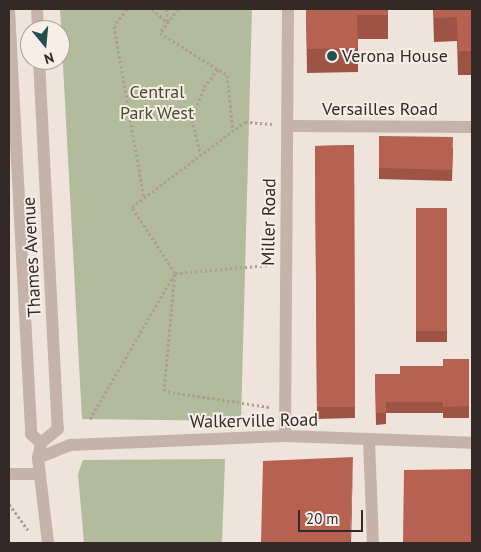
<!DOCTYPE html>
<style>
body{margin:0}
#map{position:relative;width:481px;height:552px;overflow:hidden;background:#eee4db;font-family:"PT Sans",sans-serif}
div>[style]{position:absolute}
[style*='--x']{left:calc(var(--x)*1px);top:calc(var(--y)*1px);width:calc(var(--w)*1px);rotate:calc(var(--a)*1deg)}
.green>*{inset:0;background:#b3bb9d}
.path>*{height:3px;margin-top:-1.5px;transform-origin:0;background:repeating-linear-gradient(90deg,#b09d93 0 2.5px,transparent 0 5px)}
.minor>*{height:12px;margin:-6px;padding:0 6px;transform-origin:6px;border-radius:6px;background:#c5b3a9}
.wall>*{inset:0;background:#9d5445}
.shaded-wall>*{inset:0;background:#804538}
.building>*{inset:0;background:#b76250}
.dots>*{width:14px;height:14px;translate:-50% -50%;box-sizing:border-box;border:2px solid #f7eee7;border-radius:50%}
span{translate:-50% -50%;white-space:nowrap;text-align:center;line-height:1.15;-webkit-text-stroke:4px #f7eee7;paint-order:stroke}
.poi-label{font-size:18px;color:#332a28}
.left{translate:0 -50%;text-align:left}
.park-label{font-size:18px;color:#454e2e}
.street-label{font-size:18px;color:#332a28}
.frame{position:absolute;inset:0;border:10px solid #332a28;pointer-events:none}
.north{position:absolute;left:20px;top:20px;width:50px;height:50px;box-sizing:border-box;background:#f7eee7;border:1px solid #a9a09b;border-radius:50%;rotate:163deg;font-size:14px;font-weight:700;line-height:20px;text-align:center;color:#332a28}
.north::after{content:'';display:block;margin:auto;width:18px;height:22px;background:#224f4f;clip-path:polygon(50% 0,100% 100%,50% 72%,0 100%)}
.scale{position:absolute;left:298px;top:510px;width:65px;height:22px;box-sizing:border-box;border:2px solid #332a28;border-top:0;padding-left:6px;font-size:15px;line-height:18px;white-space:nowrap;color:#332a28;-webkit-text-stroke:4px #f7eee7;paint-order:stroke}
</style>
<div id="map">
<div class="green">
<div style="clip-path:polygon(60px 9px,252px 9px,241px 421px,82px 419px)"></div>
<div style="clip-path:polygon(225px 459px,222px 543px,84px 543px,78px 474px,83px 460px)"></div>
</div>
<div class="path">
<div style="--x:127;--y:9;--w:21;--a:127"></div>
<div style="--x:114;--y:26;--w:175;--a:80.1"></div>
<div style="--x:152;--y:9;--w:21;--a:41"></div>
<div style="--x:166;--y:9;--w:13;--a:81"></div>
<div style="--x:178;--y:9;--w:30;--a:127"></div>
<div style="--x:160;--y:33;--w:79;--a:32.1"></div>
<div style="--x:227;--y:75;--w:56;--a:83.9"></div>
<div style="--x:201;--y:156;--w:38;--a:-104"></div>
<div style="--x:192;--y:119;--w:34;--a:-69"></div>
<div style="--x:204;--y:87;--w:23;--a:-52"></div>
<div style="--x:269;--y:407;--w:106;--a:-171.3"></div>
<div style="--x:164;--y:391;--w:119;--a:-84.7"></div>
<div style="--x:175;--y:273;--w:79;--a:-123.1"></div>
<div style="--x:132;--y:207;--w:141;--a:-37"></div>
<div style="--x:245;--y:122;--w:27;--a:4"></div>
<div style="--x:90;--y:419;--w:169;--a:-59.8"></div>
<div style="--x:175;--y:273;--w:95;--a:-4.8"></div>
<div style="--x:9;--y:504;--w:32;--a:54"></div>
</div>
<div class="minor">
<div style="--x:9;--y:9;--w:426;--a:87"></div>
<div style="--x:31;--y:434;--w:13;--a:42"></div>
<div style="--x:37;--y:9;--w:21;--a:87"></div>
<div style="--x:39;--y:60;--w:369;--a:87.1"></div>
<div style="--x:58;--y:429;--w:22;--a:141"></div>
<div style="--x:41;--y:443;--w:15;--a:101"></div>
<div style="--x:38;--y:458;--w:86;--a:83.3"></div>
<div style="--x:288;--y:126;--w:184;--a:0.3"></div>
<div style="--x:285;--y:436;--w:427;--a:-89.6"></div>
<div style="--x:369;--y:440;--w:103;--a:87.8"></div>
<div style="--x:38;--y:458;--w:35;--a:-22"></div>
<div style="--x:70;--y:445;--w:215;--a:-2.4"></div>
<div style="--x:285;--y:436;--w:187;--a:2.1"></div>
<div style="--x:9;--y:474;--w:31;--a:0"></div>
</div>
<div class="wall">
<div style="clip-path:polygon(306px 9px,388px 9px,388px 39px,358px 39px,358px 72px,307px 73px)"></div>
<div style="clip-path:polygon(433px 9px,472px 9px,472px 75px,458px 75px,457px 41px,434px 42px)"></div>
<div style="clip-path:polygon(379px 136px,453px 148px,452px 181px,379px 179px)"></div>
<div style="clip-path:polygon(354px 145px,355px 418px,317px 419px,315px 146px)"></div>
<div style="clip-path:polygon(416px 208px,447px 208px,447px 342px,416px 342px)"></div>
<div style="clip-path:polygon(469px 359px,469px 418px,443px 418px,443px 413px,386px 413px,386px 424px,376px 425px,375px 374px,400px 374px,443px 366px)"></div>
</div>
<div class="shaded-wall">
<div style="clip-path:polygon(353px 457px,351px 543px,350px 543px)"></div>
</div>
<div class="building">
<div style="clip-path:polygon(306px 9px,388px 9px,388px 15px,357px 15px,358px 48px,307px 49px)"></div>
<div style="clip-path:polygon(434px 9px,472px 9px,472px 51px,458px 51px,457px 17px,434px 18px)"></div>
<div style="clip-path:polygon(379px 136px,453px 137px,452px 170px,379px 168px)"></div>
<div style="clip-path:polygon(354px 145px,355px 407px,317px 407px,315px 146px)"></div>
<div style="clip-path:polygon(416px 208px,447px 208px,447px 331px,416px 331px)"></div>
<div style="clip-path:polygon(443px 359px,469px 359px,469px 406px,443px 407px,443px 402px,386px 402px,386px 413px,376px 413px,375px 374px,400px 374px,400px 366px,443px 366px)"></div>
<div style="clip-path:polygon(353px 457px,350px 543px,261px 543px,263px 461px)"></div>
<div style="clip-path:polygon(472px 469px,472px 543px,403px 543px,404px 470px)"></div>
</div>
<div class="dots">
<div style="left:332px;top:56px;background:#224f4f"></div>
</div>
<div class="poi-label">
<span class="left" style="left:342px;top:56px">Verona House</span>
</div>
<div class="park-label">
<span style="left:157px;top:103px">Central<br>Park West</span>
</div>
<div class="street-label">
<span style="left:380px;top:109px">Versailles Road</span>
<span style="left:269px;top:222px;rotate:-89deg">Miller Road</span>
<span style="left:32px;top:257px;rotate:-93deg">Thames Avenue</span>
<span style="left:254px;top:421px;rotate:-1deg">Walkerville Road</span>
</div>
<div class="frame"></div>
<div class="north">N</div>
<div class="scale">20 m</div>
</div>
